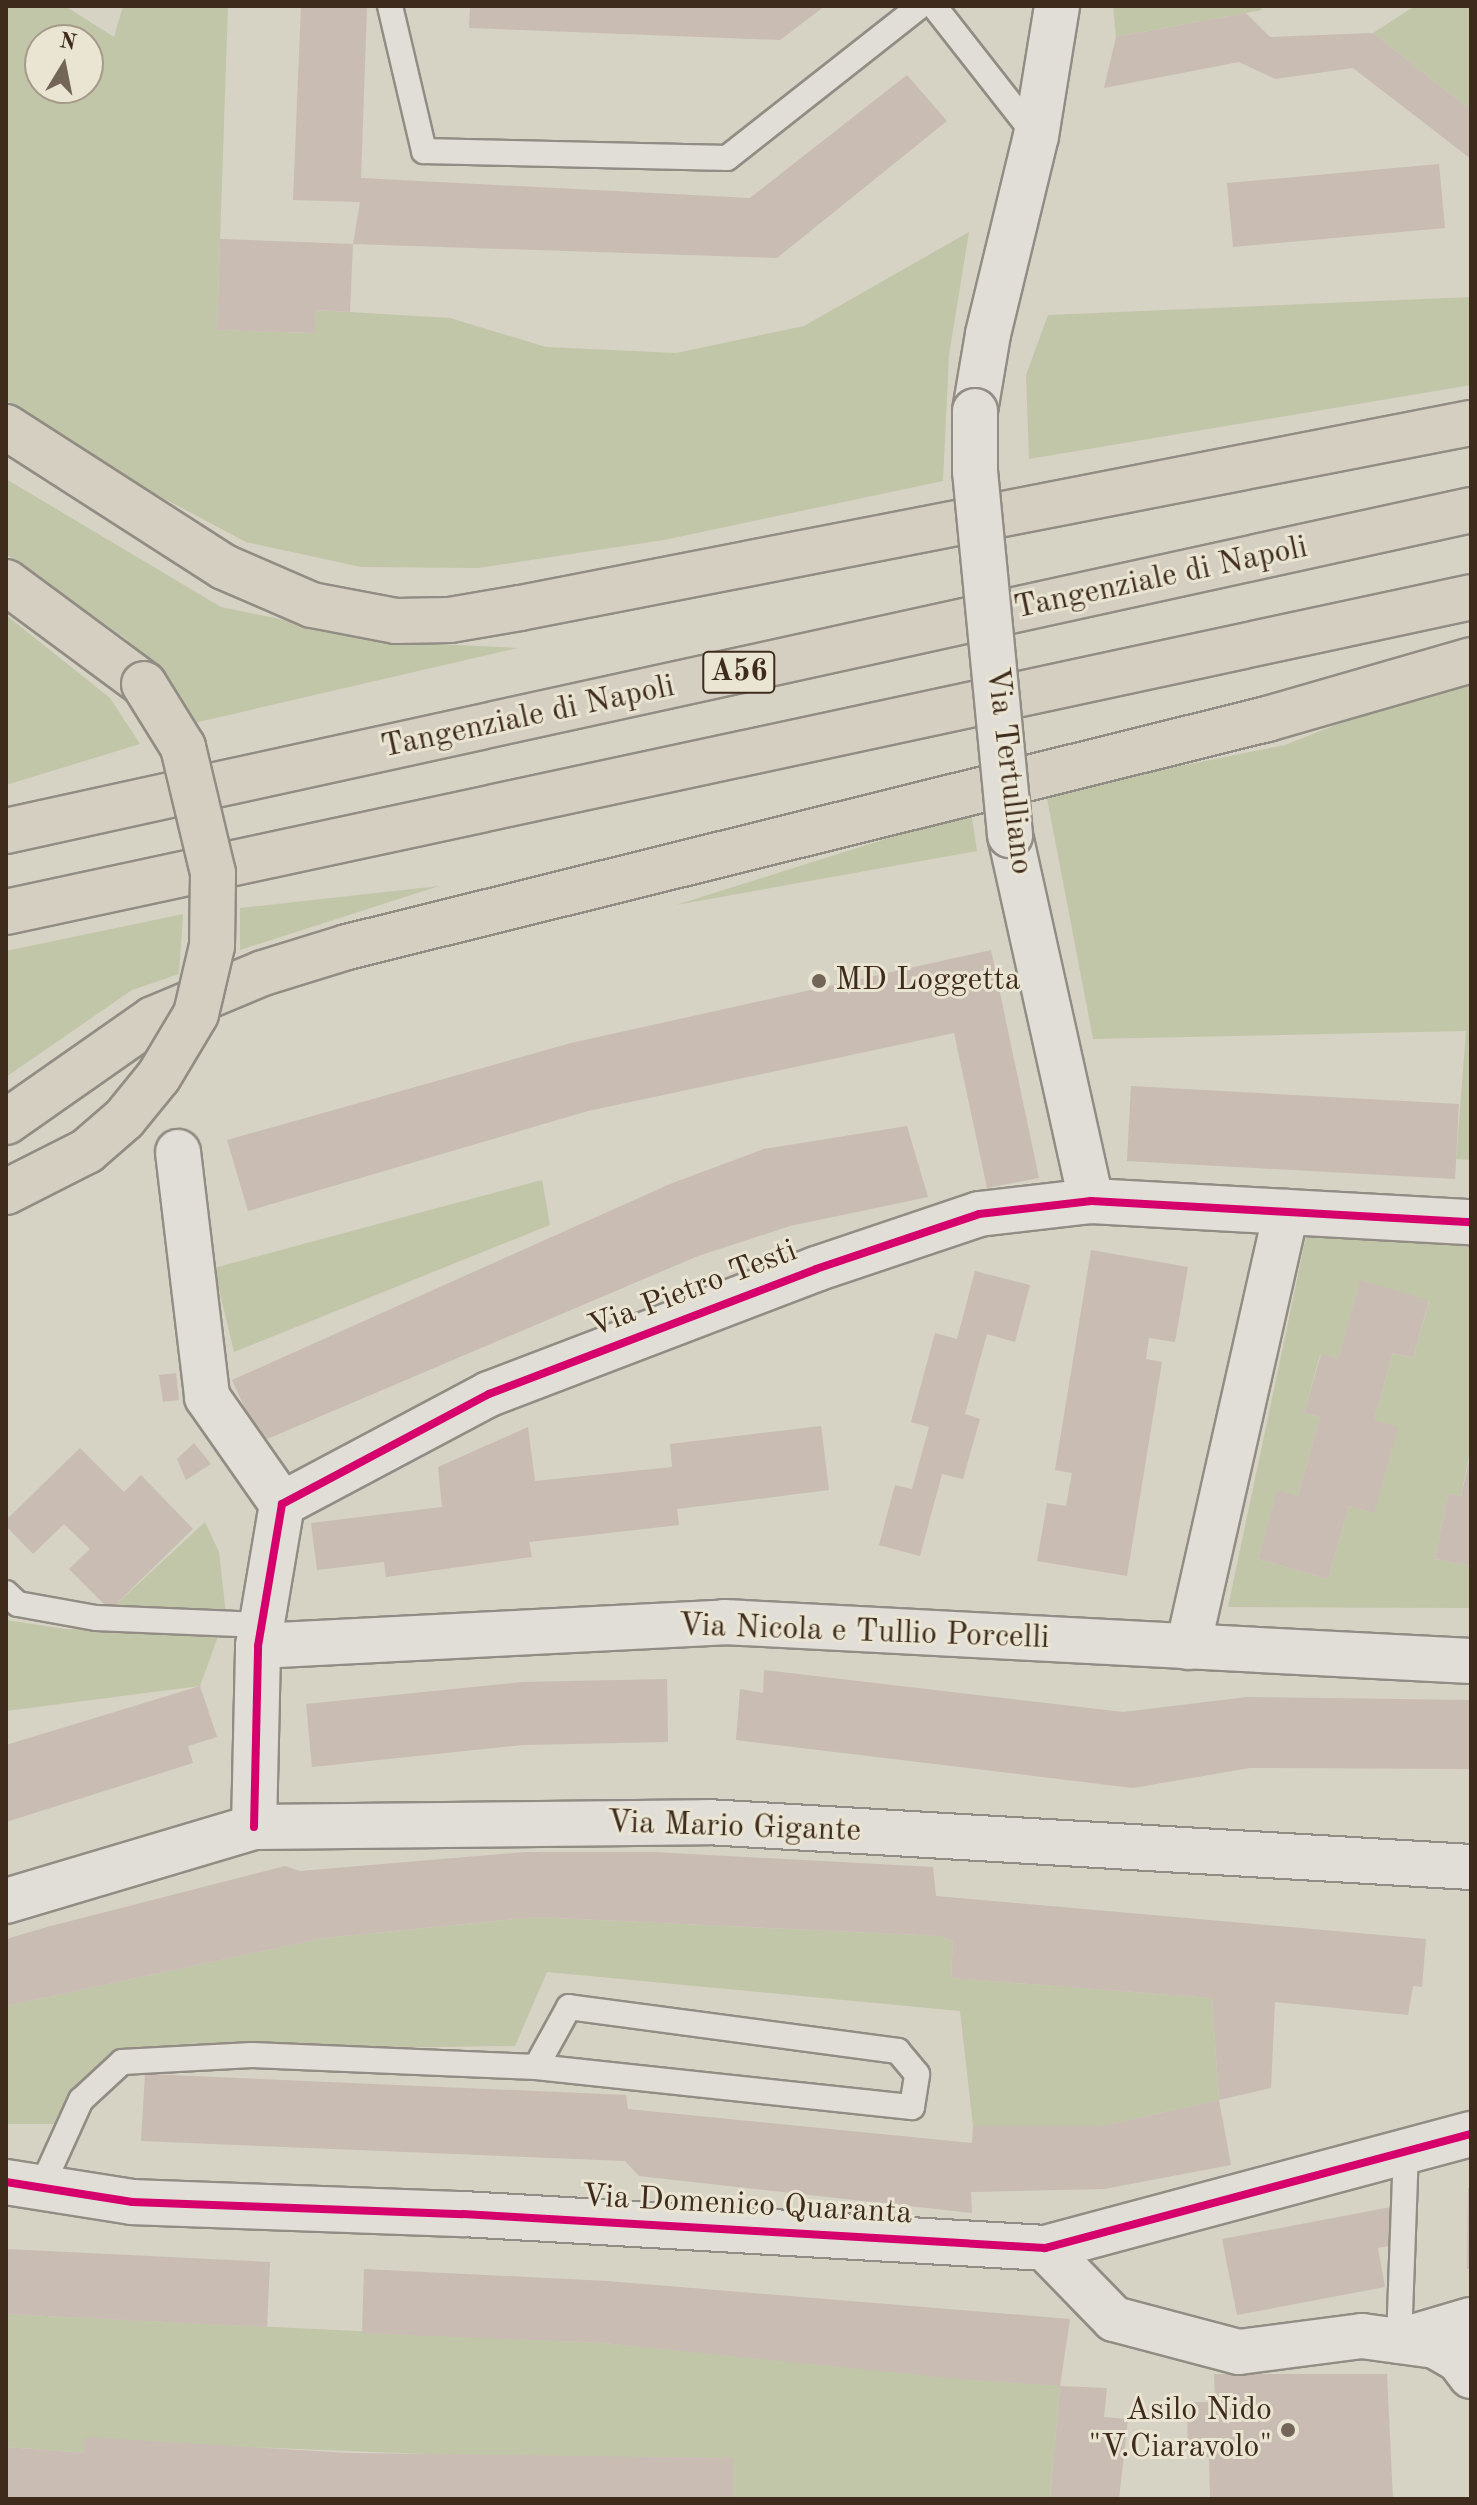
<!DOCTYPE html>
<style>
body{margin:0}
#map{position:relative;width:1477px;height:2505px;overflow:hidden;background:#d6d2c4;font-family:"Old Standard TT",serif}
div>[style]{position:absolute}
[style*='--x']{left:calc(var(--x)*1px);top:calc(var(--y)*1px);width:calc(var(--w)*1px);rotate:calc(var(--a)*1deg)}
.green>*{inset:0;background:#c2c6a8}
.building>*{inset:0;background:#c9bcb3}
.roads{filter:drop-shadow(2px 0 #928d84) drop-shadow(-2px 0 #928d84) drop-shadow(0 2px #928d84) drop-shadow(0 -2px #928d84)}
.lane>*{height:24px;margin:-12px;padding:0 12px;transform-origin:12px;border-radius:12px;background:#e1ded7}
.street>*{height:44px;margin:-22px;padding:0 22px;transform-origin:22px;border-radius:22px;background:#e1ded7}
.highway>*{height:44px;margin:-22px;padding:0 22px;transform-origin:22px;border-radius:22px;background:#d5cfc2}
.bridges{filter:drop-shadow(2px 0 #928d84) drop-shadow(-2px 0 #928d84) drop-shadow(0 2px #928d84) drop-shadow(0 -2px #928d84)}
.street-bridge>*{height:44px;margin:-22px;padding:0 22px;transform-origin:22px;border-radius:22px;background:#e1ded7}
.highway-bridge>*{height:44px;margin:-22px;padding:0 22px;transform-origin:22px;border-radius:22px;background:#d5cfc2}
.cycleway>*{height:8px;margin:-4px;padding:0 4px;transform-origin:4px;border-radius:4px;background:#d6006c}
.dots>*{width:22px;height:22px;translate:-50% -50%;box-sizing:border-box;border:4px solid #eae4d3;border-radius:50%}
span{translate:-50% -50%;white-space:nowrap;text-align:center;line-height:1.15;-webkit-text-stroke:6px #eae4d3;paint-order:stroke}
.shield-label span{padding:2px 6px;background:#eae4d3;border:2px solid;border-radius:6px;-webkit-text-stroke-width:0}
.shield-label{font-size:30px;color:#3e2b1c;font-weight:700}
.street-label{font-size:32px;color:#3e2b1c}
.poi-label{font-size:32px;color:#3e2b1c}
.left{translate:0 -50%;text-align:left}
.right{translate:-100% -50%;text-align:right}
.frame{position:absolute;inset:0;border:8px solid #3e2b1c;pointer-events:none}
.north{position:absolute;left:24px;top:24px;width:80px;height:80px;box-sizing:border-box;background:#eae4d3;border:2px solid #a59a8a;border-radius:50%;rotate:10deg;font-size:22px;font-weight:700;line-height:32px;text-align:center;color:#3e2b1c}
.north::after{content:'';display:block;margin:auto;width:28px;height:36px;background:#736557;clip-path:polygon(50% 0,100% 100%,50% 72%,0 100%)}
</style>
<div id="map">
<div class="green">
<div style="clip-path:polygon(evenodd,6px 6px,65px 6px,114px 37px,123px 6px,228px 6px,217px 330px,314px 333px,316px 310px,350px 312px,450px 318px,546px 347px,676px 353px,804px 326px,969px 232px,949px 355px,943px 481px,664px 540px,478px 568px,361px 567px,246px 542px,127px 479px,6px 400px,6px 6px,40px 40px,88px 40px,88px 88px,40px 88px,40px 40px)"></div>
<div style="clip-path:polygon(1113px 6px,1260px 6px,1262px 10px,1116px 37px)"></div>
<div style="clip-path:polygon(1415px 6px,1471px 6px,1471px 110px,1373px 33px)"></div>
<div style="clip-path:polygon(1471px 297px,1471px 385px,1029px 459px,1026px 375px,1048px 315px)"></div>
<div style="clip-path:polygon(6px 479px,221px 607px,391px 642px,518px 648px,194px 723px,126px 639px,6px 554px)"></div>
<div style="clip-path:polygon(6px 615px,110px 698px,140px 744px,6px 785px)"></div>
<div style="clip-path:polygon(1471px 680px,1471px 1160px,1456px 1159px,1466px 1031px,1093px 1039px,1046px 793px,1285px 745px,1409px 696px)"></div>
<div style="clip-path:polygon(971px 812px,977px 851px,676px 905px)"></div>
<div style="clip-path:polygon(439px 886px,240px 950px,240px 908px)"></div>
<div style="clip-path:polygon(183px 914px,179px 974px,132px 990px,6px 1077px,6px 951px)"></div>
<div style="clip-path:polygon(542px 1180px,550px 1225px,234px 1352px,214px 1268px)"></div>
<div style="clip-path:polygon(evenodd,1311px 1213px,1471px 1222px,1471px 1446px,1461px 1496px,1448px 1494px,1435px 1559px,1471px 1566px,1471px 1608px,1228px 1607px,1311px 1213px,1360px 1281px,1429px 1301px,1413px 1358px,1393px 1353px,1374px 1420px,1374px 1513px,1349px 1506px,1328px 1579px,1258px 1559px,1277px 1491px,1298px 1496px,1320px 1417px,1304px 1413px,1320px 1355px,1338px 1359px,1360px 1281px)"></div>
<div style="clip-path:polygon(205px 1522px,219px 1552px,226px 1615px,110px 1610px)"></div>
<div style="clip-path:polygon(6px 1620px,65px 1629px,220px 1631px,200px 1686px,6px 1711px)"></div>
<div style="clip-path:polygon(535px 1917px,940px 1936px,953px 1941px,951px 1978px,1212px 1998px,1219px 2100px,1102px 2126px,973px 2126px,960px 2011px,547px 1972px,515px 2046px,131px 2051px,71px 2124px,6px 2124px,6px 2006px,324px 1938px)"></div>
<div style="clip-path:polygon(6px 2314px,603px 2343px,1060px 2386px,1050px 2499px,733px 2499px,733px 2458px,475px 2456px,223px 2446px,84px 2453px,6px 2447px)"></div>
</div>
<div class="building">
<div style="clip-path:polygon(301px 6px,367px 6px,361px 178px,750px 198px,907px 75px,947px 121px,777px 258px,353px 244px,350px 312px,316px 310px,315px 333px,217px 330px,220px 239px,353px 244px,360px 202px,293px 200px)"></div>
<div style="clip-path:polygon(470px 6px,825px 6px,780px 40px,469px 28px)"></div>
<div style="clip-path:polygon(1246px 13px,1270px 37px,1373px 33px,1471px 110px,1471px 159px,1353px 68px,1275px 79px,1239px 62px,1104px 88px,1116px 37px)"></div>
<div style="clip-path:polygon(1439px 164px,1445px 228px,1233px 247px,1227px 183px)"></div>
<div style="clip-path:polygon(991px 950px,1039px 1178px,987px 1188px,954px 1033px,588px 1111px,248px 1211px,227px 1140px,571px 1043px)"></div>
<div style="clip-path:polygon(1131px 1086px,1459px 1104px,1455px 1179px,1127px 1161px)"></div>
<div style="clip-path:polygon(907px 1126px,928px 1197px,790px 1226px,698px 1256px,260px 1442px,232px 1380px,670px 1184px,764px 1149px)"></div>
<div style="clip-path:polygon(1091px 1250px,1188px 1267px,1175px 1342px,1149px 1338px,1146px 1359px,1162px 1362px,1127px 1576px,1037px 1561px,1047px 1503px,1066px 1506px,1072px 1473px,1055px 1470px)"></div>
<div style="clip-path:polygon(975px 1271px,1030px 1285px,1015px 1342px,987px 1334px,965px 1414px,980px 1419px,963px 1479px,942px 1474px,920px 1556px,879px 1545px,895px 1485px,912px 1489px,929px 1427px,911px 1422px,935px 1333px,957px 1339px)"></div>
<div style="clip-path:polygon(1360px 1280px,1429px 1300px,1413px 1358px,1393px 1353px,1374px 1420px,1398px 1427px,1374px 1513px,1349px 1506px,1328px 1579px,1258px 1559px,1277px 1490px,1298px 1496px,1320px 1417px,1304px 1413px,1321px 1354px,1338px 1359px)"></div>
<div style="clip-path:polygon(176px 1373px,179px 1400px,163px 1402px,159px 1375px)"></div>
<div style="clip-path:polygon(821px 1426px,829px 1490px,677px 1509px,679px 1525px,529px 1542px,532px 1557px,386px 1577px,384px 1562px,317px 1570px,311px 1523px,442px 1507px,438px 1467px,528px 1427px,535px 1481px,672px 1467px,670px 1444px)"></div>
<div style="clip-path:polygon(194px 1443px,211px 1464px,186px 1480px,177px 1459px)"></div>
<div style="clip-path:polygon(80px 1448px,124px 1492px,141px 1475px,193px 1529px,110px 1610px,69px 1569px,90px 1549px,64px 1524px,33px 1554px,6px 1526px,6px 1520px)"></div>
<div style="clip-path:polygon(1471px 1453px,1471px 1566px,1435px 1559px,1448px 1494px,1461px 1496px)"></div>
<div style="clip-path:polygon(764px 1670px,1123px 1712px,1247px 1697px,1471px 1700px,1471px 1769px,1250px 1768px,1133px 1788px,736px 1740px,740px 1689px,763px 1693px)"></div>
<div style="clip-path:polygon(667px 1679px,668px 1742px,523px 1745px,312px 1767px,306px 1704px,522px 1682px)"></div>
<div style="clip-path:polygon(200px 1686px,217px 1737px,188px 1746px,193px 1763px,6px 1822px,6px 1745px)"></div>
<div style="clip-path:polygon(526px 1852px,653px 1852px,933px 1867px,936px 1896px,1426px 1939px,1422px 1987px,1413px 1986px,1408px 2015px,1275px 2002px,1271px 2088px,1219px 2100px,1212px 1998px,951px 1978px,953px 1941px,940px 1936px,535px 1917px,324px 1938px,6px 2006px,6px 1939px,47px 1927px,285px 1866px,300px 1871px)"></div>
<div style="clip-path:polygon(145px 2074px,626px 2095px,628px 2109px,972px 2143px,973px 2126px,1102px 2126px,1219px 2100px,1231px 2165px,1104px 2189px,971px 2192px,972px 2213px,639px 2176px,625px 2161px,141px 2141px)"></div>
<div style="clip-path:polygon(1468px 2188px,1471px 2188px,1471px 2269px,1467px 2269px)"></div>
<div style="clip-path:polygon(1391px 2207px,1398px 2244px,1378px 2248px,1385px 2287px,1237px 2315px,1222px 2239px)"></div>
<div style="clip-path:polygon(6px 2249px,270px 2262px,267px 2327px,6px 2314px)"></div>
<div style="clip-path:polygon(364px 2269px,607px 2281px,1070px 2319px,1060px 2386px,958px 2379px,603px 2343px,362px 2333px)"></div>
<div style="clip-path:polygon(1214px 2374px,1387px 2374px,1393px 2499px,1210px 2499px,1209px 2457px,1188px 2457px,1187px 2402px,1215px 2402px)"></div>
<div style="clip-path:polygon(1060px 2386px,1107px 2388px,1104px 2417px,1128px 2419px,1119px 2499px,1050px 2499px)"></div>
<div style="clip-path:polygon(85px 2437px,350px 2453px,733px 2458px,733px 2499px,6px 2499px,6px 2447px,84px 2453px)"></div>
</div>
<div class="roads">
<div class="lane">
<div style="--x:390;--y:6;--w:149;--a:76.8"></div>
<div style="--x:424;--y:151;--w:303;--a:1.3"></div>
<div style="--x:727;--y:158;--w:246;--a:-38.2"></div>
<div style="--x:934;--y:6;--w:165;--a:51.9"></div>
<div style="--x:6;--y:1593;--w:16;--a:43"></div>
<div style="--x:18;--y:1604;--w:79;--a:10.2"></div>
<div style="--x:96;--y:1618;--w:165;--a:2.4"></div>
<div style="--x:41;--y:2188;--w:97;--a:-65.6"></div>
<div style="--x:81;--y:2100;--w:56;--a:-42.8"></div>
<div style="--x:122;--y:2062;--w:130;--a:-3.1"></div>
<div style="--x:252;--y:2055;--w:284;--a:2.4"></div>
<div style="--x:536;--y:2067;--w:378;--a:6.1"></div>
<div style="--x:912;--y:2107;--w:33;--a:-81"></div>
<div style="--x:917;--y:2074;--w:30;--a:-130"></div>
<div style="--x:898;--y:2051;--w:332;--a:-172.4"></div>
<div style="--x:569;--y:2007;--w:68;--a:118.8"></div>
<div style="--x:1399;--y:2341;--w:190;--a:-87.9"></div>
</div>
<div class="street">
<div style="--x:975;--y:411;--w:78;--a:-80.4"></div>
<div style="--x:988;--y:334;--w:204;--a:-76.4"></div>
<div style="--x:1036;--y:136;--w:132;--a:-80.8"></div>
<div style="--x:1010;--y:835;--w:375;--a:77.5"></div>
<div style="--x:178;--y:1152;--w:247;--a:83.2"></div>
<div style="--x:207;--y:1397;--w:131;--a:55"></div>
<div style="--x:258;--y:1646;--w:467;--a:-2.9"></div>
<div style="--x:724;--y:1622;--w:748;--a:2.99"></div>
<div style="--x:1188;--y:1647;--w:446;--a:-77.3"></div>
<div style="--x:254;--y:1827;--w:181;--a:-88.7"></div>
<div style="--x:258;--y:1646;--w:144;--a:-80.4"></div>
<div style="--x:282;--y:1504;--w:234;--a:-28"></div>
<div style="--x:489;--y:1394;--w:350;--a:-20.9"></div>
<div style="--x:816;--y:1269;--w:172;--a:-18.6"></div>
<div style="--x:979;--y:1214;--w:113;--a:-6.6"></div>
<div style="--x:1091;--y:1201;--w:381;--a:3.2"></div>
<div style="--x:6;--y:1901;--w:259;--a:-16.6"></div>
<div style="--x:254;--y:1827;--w:453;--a:-0.6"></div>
<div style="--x:707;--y:1822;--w:765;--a:3.37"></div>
<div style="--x:6;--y:2182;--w:128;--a:9"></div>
<div style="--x:132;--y:2202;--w:331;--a:2.1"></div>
<div style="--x:463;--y:2214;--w:583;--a:3.34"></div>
<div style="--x:1045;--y:2248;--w:441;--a:-15"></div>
<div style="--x:1045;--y:2248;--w:99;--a:45.8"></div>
<div style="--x:1114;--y:2319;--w:129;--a:14.8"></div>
<div style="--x:1239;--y:2352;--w:124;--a:-7.4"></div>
<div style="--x:1362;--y:2336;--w:74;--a:7.8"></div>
<div style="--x:1435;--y:2346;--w:28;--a:30"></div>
<div style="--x:1459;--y:2360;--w:20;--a:53"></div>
<div style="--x:1399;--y:2341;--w:75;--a:-16.3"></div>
</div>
<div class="highway">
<div style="--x:6;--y:427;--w:259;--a:32.7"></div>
<div style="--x:224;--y:567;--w:96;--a:23.4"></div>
<div style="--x:312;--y:605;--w:86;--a:10.8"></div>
<div style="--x:396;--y:621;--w:54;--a:-1.1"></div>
<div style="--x:450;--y:620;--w:71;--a:-9.7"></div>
<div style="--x:520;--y:608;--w:969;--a:-11.01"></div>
<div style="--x:6;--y:582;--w:172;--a:36.5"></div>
<div style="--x:6;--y:831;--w:1500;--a:-12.36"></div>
<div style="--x:6;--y:912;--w:1498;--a:-12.13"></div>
<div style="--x:6;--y:1122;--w:179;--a:-35"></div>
<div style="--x:153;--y:1019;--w:119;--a:-22.7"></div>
<div style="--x:263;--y:973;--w:88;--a:-17.2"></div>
<div style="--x:347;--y:947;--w:948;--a:-13.92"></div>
<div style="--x:1267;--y:719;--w:212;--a:-16.1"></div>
</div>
</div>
<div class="bridges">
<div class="street-bridge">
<div style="--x:975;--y:411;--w:60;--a:90"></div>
<div style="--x:975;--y:471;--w:366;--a:84.5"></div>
</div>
<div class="highway-bridge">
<div style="--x:6;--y:1192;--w:91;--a:-26.8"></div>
<div style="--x:87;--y:1151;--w:49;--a:-40.9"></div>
<div style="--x:124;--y:1119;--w:55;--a:-50.9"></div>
<div style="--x:159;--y:1076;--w:72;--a:-59.2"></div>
<div style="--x:196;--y:1014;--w:70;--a:-76.8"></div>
<div style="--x:212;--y:946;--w:73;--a:-89.2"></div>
<div style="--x:213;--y:873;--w:130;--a:-103.4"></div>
<div style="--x:183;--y:747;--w:74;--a:-121.8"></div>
</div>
</div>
<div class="cycleway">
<div style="--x:254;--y:1827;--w:181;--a:-88.7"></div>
<div style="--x:258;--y:1646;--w:144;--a:-80.4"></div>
<div style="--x:282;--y:1504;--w:234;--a:-28"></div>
<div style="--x:489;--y:1394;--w:350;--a:-20.9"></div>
<div style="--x:816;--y:1269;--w:172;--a:-18.6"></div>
<div style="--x:979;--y:1214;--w:113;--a:-6.6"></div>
<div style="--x:1091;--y:1201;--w:381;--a:3.2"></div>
<div style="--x:6;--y:2182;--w:128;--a:9"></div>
<div style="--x:132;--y:2202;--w:331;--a:2.1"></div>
<div style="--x:463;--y:2214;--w:583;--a:3.34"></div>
<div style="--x:1045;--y:2248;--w:441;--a:-15"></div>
</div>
<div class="dots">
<div style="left:819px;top:981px;background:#736557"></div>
<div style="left:1288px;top:2430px;background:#736557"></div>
</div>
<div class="shield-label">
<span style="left:739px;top:672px">A56</span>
</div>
<div class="street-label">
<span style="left:1161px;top:579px;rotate:-12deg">Tangenziale di Napoli</span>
<span style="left:528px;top:718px;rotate:-12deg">Tangenziale di Napoli</span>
<span style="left:1008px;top:771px;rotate:83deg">Via Tertulliano</span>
<span style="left:693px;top:1290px;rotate:-21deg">Via Pietro Testi</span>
<span style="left:864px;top:1633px;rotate:2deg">Via Nicola e Tullio Porcelli</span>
<span style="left:734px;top:1828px;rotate:2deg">Via Mario Gigante</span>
<span style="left:747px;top:2206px;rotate:3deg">Via Domenico Quaranta</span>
</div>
<div class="poi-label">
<span class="left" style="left:835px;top:981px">MD Loggetta</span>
<span class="right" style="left:1272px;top:2430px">Asilo Nido<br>"V.Ciaravolo"</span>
</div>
<div class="frame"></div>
<div class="north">N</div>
</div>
